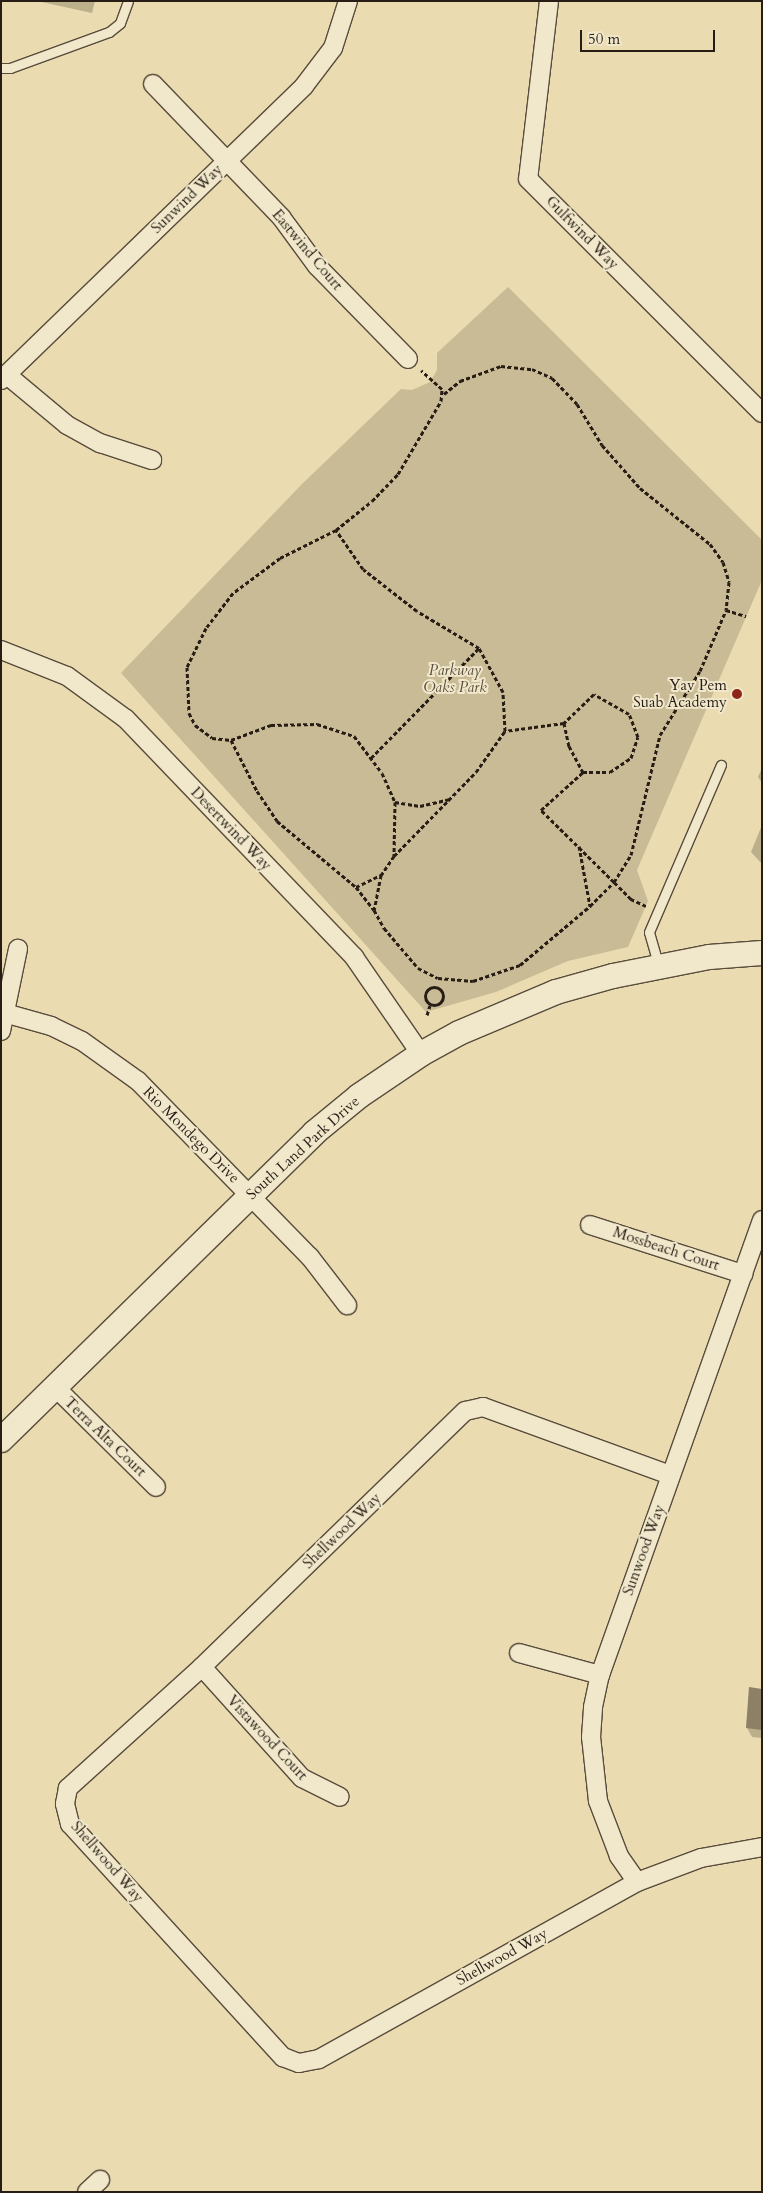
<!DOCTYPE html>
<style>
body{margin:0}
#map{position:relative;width:763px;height:2193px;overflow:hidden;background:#eadbb0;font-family:Cardo,serif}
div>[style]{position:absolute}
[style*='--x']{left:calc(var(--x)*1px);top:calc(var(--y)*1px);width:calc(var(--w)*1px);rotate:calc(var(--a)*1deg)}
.green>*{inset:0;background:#c9bb96}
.shadow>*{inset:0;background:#0003}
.building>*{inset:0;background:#8c8066}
.path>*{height:3px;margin-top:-1.5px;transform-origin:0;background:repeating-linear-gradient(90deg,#271d15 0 4px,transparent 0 6.5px)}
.path>.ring{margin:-1.5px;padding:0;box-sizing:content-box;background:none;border:3px solid #271d15;border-radius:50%}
.roads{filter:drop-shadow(1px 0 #584c3c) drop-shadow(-1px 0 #584c3c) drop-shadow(0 1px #584c3c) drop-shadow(0 -1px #584c3c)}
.lane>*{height:9px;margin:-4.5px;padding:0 4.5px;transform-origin:4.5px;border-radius:4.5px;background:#f1e8cc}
.street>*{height:18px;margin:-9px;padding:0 9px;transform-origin:9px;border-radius:9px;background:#f1e8cc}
.secondary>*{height:24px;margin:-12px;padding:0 12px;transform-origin:12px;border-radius:12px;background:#f1e8cc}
.dots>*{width:14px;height:14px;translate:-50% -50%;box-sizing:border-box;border:2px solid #f1e8cc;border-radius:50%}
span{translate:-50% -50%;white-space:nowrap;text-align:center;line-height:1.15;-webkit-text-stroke:4px #f1e8cc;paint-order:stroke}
.street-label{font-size:15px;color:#271d15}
.park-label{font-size:15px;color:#584c3c;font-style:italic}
.poi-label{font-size:15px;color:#271d15}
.right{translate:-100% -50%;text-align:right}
.frame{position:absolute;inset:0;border:2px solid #271d15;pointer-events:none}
.scale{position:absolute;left:580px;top:30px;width:135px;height:22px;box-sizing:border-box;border:2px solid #271d15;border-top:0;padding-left:6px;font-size:15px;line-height:18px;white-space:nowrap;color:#271d15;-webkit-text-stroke:4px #f1e8cc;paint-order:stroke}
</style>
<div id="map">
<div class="green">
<div style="clip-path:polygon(508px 287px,762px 540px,762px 580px,637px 870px,648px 901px,628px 947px,568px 961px,496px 992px,426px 1012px,121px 673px,302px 484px,401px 389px,412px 390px,430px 382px,437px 370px,437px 353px)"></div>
</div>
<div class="shadow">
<div style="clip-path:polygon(37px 1px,95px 1px,92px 13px)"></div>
<div style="clip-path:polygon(762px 768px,762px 783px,758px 777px)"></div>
<div style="clip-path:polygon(762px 825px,762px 864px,751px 852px)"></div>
<div style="clip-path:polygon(762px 1690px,762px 1738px,752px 1737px,747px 1728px)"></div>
</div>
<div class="building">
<div style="clip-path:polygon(749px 1687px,762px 1689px,762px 1730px,746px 1728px)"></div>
</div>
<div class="path">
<div style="--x:444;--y:394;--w:21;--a:-39"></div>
<div style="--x:460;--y:381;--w:44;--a:-20.1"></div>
<div style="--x:501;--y:366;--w:31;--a:6"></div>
<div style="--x:532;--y:369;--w:22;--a:24"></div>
<div style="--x:552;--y:378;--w:36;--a:46"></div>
<div style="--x:577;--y:404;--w:48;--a:58.6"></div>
<div style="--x:602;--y:445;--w:57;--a:48.5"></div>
<div style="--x:640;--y:488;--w:90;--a:38.7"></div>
<div style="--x:710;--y:544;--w:22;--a:54"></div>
<div style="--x:723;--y:562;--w:21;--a:73"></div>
<div style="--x:729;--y:582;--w:28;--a:96"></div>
<div style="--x:336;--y:530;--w:46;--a:-38.9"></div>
<div style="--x:372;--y:501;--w:37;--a:-46"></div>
<div style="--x:398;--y:474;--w:85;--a:-59.5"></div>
<div style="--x:441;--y:401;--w:12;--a:-85"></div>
<div style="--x:442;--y:389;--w:28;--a:-138"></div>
<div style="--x:564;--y:723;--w:24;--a:78"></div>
<div style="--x:569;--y:746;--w:30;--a:62"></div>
<div style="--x:231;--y:740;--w:57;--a:63"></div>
<div style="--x:257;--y:791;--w:36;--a:56"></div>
<div style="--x:277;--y:821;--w:103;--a:39.9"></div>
<div style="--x:356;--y:887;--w:29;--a:52"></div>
<div style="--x:371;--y:758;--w:154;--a:-45.5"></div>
<div style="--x:395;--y:802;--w:25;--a:9"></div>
<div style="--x:420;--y:806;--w:31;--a:-13"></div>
<div style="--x:579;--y:846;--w:61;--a:79.6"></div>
<div style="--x:394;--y:856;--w:117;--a:-45.7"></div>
<div style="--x:476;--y:772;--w:50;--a:-54.7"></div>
<div style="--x:505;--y:731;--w:39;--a:-93"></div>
<div style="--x:503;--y:692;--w:50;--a:-118.6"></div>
<div style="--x:479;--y:648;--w:72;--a:-149.2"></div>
<div style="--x:417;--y:611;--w:68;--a:-142.1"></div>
<div style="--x:363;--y:569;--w:47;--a:-124.7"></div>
<div style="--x:336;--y:530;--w:63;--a:153.4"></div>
<div style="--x:280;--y:558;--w:59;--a:143.3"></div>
<div style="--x:233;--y:593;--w:44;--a:127.6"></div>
<div style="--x:206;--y:628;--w:43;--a:116"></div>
<div style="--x:187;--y:667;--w:46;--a:87.5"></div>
<div style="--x:189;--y:713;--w:13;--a:63"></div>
<div style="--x:195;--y:725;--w:21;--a:37"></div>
<div style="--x:212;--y:738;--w:19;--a:6"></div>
<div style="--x:231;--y:740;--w:43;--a:-20.6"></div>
<div style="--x:271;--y:725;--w:46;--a:-1.2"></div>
<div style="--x:317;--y:724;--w:39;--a:18"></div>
<div style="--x:354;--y:736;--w:46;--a:52.9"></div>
<div style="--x:382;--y:773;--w:32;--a:66"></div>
<div style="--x:395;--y:802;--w:54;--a:91.1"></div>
<div style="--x:394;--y:856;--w:23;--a:124"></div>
<div style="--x:381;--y:875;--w:36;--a:101"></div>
<div style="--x:374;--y:910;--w:21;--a:61"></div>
<div style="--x:384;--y:928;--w:52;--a:49.6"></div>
<div style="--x:418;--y:968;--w:22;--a:27"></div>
<div style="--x:438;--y:978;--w:35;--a:5"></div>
<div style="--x:473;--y:981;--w:50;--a:-18.8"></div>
<div style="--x:520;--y:965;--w:92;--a:-40.1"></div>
<div style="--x:590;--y:906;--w:34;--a:-45"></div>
<div style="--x:614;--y:882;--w:103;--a:-135.4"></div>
<div style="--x:541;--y:810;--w:57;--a:-42.1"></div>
<div style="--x:583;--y:772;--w:27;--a:0"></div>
<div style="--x:610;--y:772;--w:25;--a:-34"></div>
<div style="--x:631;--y:758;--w:22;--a:-72"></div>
<div style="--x:638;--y:737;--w:25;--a:-111"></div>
<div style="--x:629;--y:714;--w:40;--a:-150.3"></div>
<div style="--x:594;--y:694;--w:42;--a:136"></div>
<div style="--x:564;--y:723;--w:60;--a:172.3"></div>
<div style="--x:356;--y:887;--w:28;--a:-26"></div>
<div style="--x:646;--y:906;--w:17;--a:-155"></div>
<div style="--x:631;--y:899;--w:24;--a:-135"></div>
<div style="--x:614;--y:882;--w:32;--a:-58"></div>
<div style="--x:631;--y:855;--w:123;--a:-76.4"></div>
<div style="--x:660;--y:735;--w:75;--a:-58"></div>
<div style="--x:700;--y:671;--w:66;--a:-66.9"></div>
<div style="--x:726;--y:610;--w:21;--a:17"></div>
<div class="ring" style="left:425px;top:987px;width:15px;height:15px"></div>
<div style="--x:427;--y:1015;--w:10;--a:-73"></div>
</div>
<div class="roads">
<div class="lane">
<div style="--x:1;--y:68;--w:9;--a:0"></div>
<div style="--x:10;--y:68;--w:105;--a:-20"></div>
<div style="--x:109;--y:32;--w:14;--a:-39"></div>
<div style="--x:120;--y:23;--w:23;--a:-70"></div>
<div style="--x:659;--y:967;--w:36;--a:-106"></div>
<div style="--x:649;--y:932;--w:182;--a:-66.7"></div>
</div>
<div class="street">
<div style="--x:549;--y:1;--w:179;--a:96.7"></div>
<div style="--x:528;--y:179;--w:331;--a:45"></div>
<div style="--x:153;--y:84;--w:185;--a:46.1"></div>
<div style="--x:281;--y:217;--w:61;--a:53.7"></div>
<div style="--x:317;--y:266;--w:130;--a:45.6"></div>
<div style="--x:7;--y:375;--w:78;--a:39.8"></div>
<div style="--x:67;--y:425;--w:38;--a:29"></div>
<div style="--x:100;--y:443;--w:55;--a:18.1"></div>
<div style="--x:1;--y:380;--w:422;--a:-44.1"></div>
<div style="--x:304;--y:86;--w:48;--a:-52.7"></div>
<div style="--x:333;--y:48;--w:49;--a:-72.3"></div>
<div style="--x:1;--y:650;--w:71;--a:21.5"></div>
<div style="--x:67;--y:676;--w:73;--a:36.1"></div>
<div style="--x:126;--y:719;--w:330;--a:46.2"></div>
<div style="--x:354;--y:957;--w:118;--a:55.4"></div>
<div style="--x:1;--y:1012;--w:52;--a:15.6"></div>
<div style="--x:51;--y:1026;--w:34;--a:26"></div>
<div style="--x:82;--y:1041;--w:69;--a:35.5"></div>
<div style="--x:138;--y:1081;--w:246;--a:45.7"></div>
<div style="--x:310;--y:1257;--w:61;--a:52.4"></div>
<div style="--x:1;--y:1031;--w:84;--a:-78.3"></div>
<div style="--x:590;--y:1225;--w:161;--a:17.8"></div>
<div style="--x:55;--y:1387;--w:142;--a:44.7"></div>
<div style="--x:670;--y:1475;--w:199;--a:-160"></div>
<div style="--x:483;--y:1407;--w:18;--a:167"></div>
<div style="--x:465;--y:1411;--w:367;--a:135.8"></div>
<div style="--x:202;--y:1667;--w:181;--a:137.9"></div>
<div style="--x:68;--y:1788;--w:16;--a:101"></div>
<div style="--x:65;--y:1804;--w:21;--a:76"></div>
<div style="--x:70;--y:1824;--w:316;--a:47.6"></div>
<div style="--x:283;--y:2057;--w:17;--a:21"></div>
<div style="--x:299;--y:2063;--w:20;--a:-11"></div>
<div style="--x:319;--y:2059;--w:364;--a:-29.1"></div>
<div style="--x:637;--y:1882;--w:68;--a:-20.6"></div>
<div style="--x:701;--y:1858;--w:62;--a:-10.2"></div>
<div style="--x:519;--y:1653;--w:84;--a:15.2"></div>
<div style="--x:202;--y:1667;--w:149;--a:48"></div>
<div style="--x:302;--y:1778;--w:42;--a:26.6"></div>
<div style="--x:637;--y:1882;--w:32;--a:-125"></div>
<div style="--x:619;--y:1856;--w:59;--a:-110.9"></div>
<div style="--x:598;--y:1801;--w:64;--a:-96.2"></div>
<div style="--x:591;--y:1737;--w:30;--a:-86"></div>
<div style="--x:593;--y:1707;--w:33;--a:-78"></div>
<div style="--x:600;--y:1675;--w:483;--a:-70.4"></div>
<div style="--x:87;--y:2192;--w:18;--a:-43"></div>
</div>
<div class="secondary">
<div style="--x:1;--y:1440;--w:438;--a:-44.4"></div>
<div style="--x:314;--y:1133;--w:58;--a:-39.4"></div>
<div style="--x:359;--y:1096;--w:75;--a:-34.1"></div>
<div style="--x:421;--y:1054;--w:43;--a:-28.9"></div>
<div style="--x:459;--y:1033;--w:105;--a:-22.9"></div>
<div style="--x:556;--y:992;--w:59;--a:-15.7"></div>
<div style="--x:613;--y:976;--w:98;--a:-11.2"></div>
<div style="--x:709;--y:957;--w:53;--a:-4.3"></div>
</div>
</div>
<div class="dots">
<div style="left:737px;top:694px;background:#8f2418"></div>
</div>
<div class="street-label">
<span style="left:187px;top:199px;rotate:-44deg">Sunwind Way</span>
<span style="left:582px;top:233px;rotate:45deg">Gulfwind Way</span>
<span style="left:307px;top:250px;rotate:50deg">Eastwind Court</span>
<span style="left:231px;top:829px;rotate:46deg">Desertwind Way</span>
<span style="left:191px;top:1135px;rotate:45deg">Rio Mondego Drive</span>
<span style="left:303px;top:1148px;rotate:-42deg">South Land Park Drive</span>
<span style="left:666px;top:1249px;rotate:18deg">Mossbeach Court</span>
<span style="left:105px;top:1437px;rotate:44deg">Terra Alta Court</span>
<span style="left:342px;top:1531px;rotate:-44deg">Shellwood Way</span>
<span style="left:644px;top:1550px;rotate:-70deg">Sunwood Way</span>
<span style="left:267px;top:1738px;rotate:47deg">Vistawood Court</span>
<span style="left:107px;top:1862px;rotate:49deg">Shellwood Way</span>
<span style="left:502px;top:1957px;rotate:-29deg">Shellwood Way</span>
</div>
<div class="park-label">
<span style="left:455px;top:679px">Parkway<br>Oaks Park</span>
</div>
<div class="poi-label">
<span class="right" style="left:727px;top:694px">Yav Pem<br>Suab Academy</span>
</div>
<div class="frame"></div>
<div class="scale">50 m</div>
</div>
